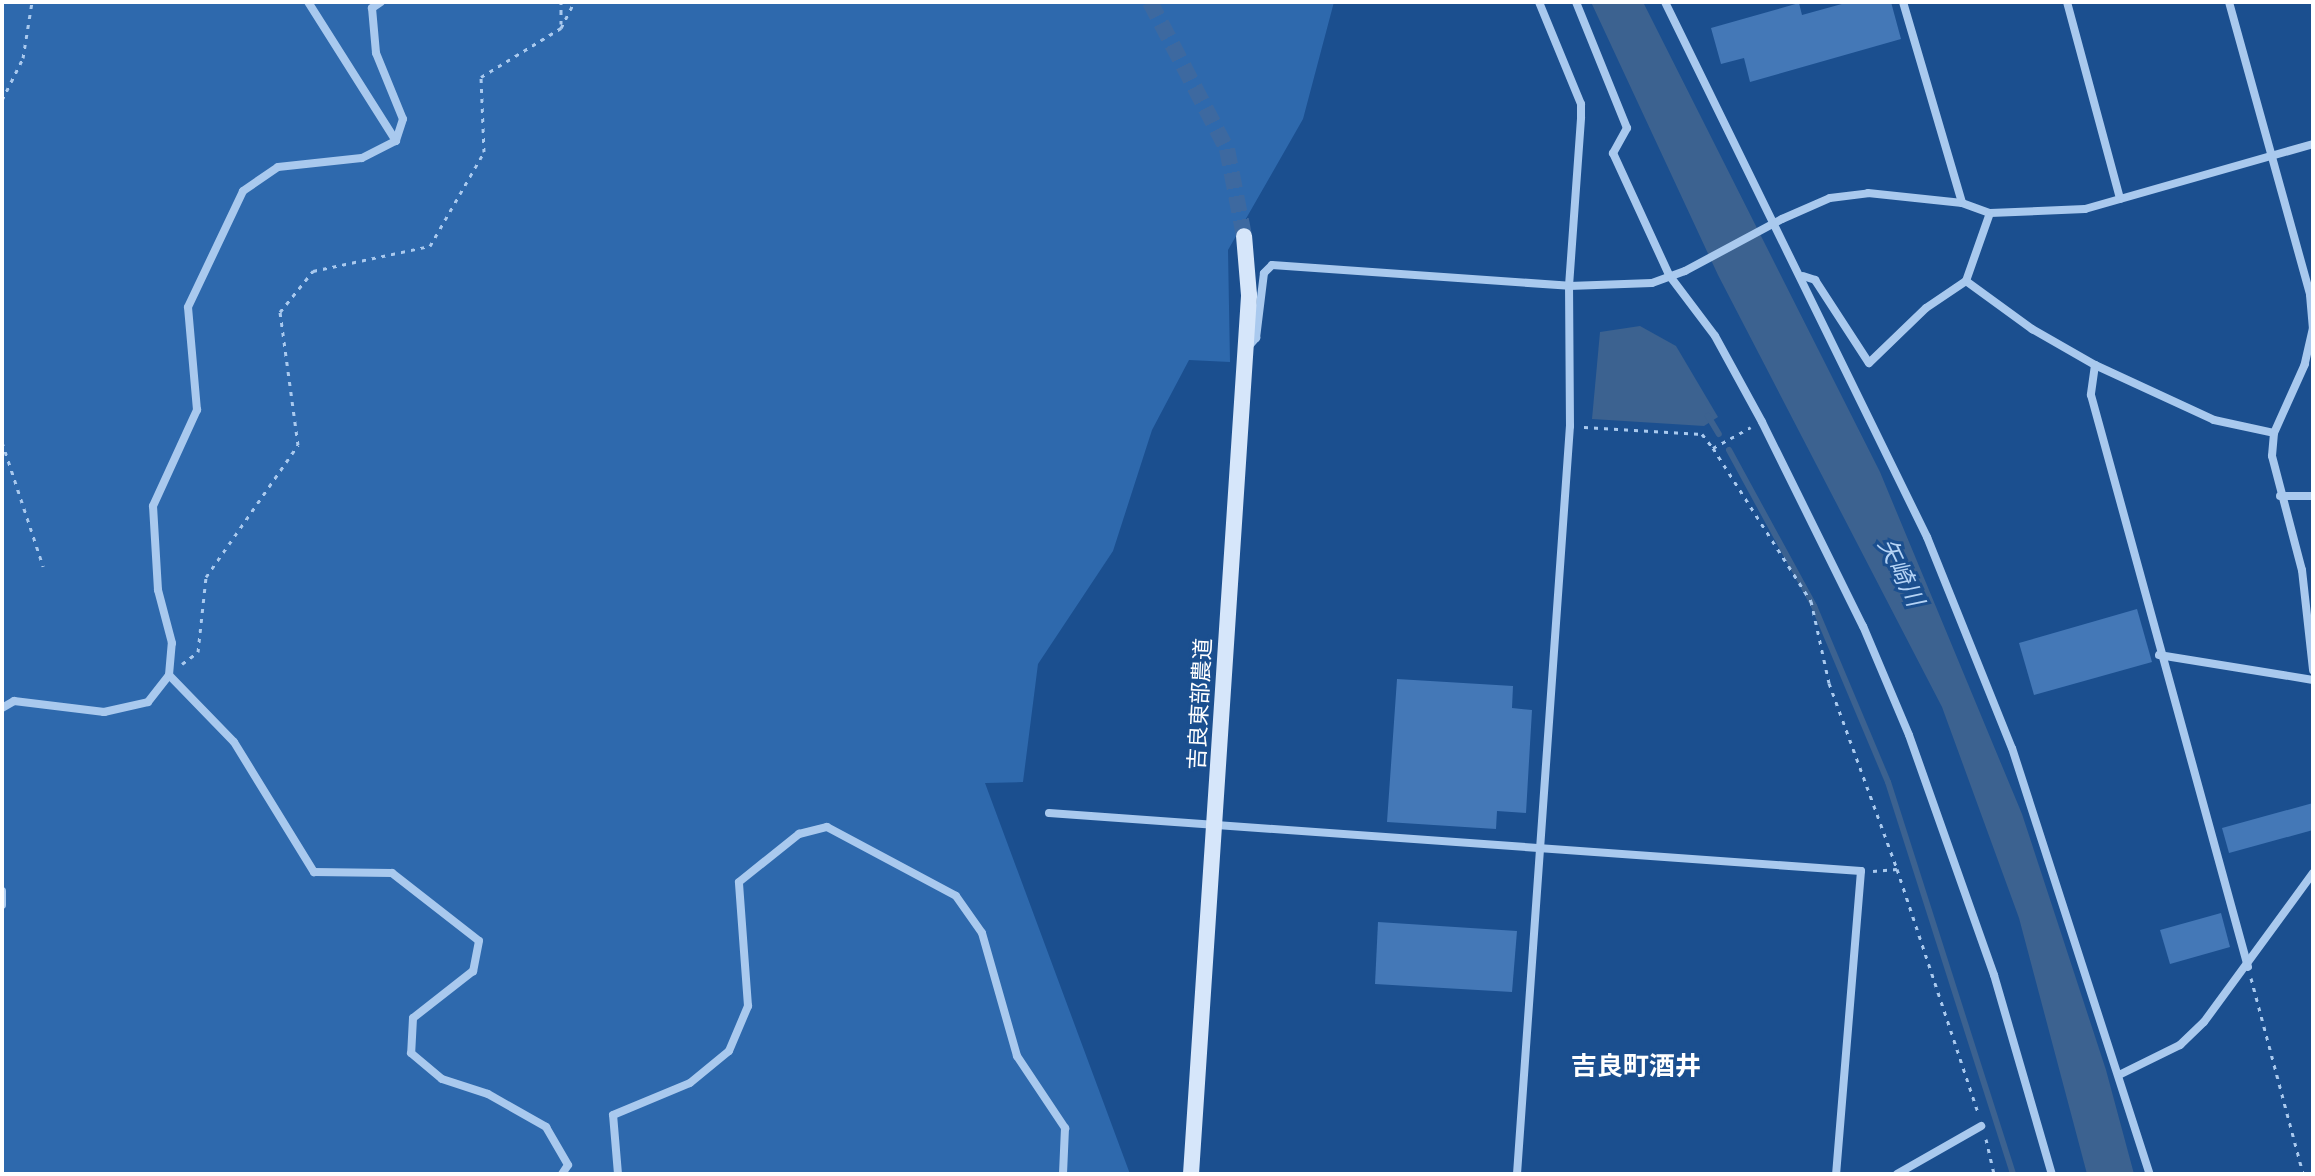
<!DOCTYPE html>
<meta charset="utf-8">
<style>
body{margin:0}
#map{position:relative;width:2315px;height:1176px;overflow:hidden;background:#1b4f8f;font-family:Raleway,"Noto Sans JP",sans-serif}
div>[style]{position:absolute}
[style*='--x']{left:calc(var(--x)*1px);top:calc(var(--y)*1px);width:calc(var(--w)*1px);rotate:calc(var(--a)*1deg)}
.green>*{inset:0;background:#2e69ad}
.water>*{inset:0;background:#3c6290}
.stream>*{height:6px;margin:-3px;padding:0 3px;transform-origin:3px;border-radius:3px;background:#3c6290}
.building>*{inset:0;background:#4478b7}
.secondary-tunnel>*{height:16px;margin-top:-8px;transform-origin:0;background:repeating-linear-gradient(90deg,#3d69a0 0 16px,transparent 0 24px)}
.path>*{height:3px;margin-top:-1.5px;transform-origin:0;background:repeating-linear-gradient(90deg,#a9c9ee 0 4px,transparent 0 10px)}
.street>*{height:8px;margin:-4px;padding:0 4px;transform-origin:4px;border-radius:4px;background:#a9c9ee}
.secondary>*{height:16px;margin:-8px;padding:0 8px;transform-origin:8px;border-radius:8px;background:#d6e6fa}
.street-bridge>*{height:8px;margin:-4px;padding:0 4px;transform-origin:4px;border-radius:4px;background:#a9c9ee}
span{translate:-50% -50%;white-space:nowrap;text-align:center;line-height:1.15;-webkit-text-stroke:6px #1b4f8f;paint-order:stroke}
.street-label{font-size:22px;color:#fff}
.water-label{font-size:24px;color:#b5d3f5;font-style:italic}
.quarter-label{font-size:26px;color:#fff;font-weight:700}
.frame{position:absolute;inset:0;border:4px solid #fff;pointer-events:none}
</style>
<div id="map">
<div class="green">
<div style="clip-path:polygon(2px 2px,1334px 2px,1303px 119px,1228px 250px,1230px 362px,1189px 360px,1152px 430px,1113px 551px,1038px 664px,1023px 782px,985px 783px,1130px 1174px,2px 1174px)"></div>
</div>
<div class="water">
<div style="clip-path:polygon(1591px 2px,1643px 2px,1880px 472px,2022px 814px,2106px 1070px,2134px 1174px,2087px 1174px,2019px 918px,1942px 707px,1718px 275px)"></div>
<div style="clip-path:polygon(1640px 326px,1676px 346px,1718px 417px,1704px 426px,1592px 419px,1600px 332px)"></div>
</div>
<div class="stream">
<div style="--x:1708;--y:416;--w:21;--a:59"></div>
<div style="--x:1729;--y:450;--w:178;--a:61.4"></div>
<div style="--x:1814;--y:606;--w:191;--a:67.2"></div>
<div style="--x:1888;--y:782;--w:411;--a:72.3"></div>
</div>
<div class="building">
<div style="clip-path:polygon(1849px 2px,1891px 2px,1901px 39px,1750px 82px,1744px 58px,1721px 64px,1711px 28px,1799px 3px,1802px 15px)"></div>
<div style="clip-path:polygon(2137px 609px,2152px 662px,2034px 695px,2019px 643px)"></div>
<div style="clip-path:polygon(1397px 679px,1513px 686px,1512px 708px,1532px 710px,1526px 813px,1497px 811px,1496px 829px,1387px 822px)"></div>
<div style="clip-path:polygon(2313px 803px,2313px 830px,2229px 853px,2222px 828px)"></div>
<div style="clip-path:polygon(2221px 913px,2230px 947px,2170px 964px,2160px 930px)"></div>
<div style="clip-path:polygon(1378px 922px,1517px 931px,1512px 992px,1375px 984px)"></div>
</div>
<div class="secondary-tunnel">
<div style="--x:1150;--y:2;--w:166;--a:62.4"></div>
<div style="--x:1227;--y:149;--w:89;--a:78.9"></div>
</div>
<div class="path">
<div style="--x:561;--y:24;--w:22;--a:-90"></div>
<div style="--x:2;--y:100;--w:47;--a:-63.4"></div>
<div style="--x:23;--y:58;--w:57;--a:-80.9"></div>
<div style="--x:1584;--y:427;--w:118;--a:3.4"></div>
<div style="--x:1702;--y:434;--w:18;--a:52"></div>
<div style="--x:1713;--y:448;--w:182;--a:57.4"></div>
<div style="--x:1811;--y:601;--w:84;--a:77.6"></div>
<div style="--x:1829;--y:683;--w:198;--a:69.9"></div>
<div style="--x:2;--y:442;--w:131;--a:71.7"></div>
<div style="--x:1713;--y:448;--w:43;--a:-28.9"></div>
<div style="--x:182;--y:664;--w:20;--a:-37"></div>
<div style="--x:198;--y:652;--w:75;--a:-83.9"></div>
<div style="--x:206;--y:577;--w:161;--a:-55.1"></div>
<div style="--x:298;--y:445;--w:134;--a:-97.7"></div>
<div style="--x:280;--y:312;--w:53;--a:-51.2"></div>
<div style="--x:313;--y:271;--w:120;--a:-12.1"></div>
<div style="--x:430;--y:246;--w:108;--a:-60.1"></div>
<div style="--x:484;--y:152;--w:75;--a:-92.3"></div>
<div style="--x:481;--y:77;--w:94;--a:-31.5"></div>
<div style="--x:561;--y:28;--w:29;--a:-63"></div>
<div style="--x:1873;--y:871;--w:24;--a:-5"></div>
<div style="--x:1897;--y:869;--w:257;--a:71.6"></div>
<div style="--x:2251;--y:978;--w:203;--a:75.1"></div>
<div style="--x:1986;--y:1139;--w:36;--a:77"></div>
</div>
<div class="street">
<div style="--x:381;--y:2;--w:11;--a:146"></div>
<div style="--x:372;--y:8;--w:45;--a:84.9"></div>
<div style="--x:376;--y:53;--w:71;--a:67.8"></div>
<div style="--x:403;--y:119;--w:23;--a:108"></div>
<div style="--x:1576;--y:2;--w:136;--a:68"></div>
<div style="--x:1627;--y:128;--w:29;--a:119"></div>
<div style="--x:1613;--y:153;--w:134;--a:65.3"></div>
<div style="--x:1669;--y:275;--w:76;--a:53"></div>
<div style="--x:1715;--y:336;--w:98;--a:61.3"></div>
<div style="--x:1762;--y:422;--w:228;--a:63.7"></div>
<div style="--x:1863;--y:626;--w:118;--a:67.1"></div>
<div style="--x:1909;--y:735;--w:255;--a:70.5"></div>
<div style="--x:1994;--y:975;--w:207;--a:73.8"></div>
<div style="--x:1665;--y:2;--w:596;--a:63.91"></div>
<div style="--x:1927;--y:537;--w:227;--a:68.1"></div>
<div style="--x:2012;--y:748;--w:448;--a:72.1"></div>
<div style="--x:1903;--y:2;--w:209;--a:73.6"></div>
<div style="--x:2067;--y:2;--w:204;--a:74.9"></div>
<div style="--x:2229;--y:2;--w:304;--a:74.5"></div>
<div style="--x:2310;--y:295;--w:33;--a:85"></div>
<div style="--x:2313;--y:328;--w:37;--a:103"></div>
<div style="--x:2305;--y:364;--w:76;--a:114.2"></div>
<div style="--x:2274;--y:433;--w:23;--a:95"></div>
<div style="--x:2272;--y:456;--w:118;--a:75.3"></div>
<div style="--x:2302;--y:570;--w:101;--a:83.7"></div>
<div style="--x:1782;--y:219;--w:52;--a:-23.6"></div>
<div style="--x:1830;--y:198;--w:38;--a:-7"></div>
<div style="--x:1868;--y:193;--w:95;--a:6.1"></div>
<div style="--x:1962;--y:203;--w:30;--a:20"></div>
<div style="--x:1990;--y:213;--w:95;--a:-2.4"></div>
<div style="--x:2085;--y:209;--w:237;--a:-15.9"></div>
<div style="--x:1803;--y:276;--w:13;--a:18"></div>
<div style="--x:1815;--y:280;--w:99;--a:57"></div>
<div style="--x:1869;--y:363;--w:79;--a:-44"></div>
<div style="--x:1926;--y:308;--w:48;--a:-34"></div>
<div style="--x:1966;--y:281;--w:72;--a:-70.6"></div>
<div style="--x:1966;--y:281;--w:82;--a:36"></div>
<div style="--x:2032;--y:329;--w:73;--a:29.7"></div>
<div style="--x:2095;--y:365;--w:131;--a:24.8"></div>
<div style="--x:2214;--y:420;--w:61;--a:12.2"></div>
<div style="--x:1249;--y:346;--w:11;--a:-49"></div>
<div style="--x:1256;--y:338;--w:65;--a:-83"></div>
<div style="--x:1264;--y:273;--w:11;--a:-45"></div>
<div style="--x:1272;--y:265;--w:298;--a:4"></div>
<div style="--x:1569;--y:286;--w:83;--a:-2.1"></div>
<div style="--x:1652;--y:283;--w:35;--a:-20"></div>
<div style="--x:2095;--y:365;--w:30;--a:98"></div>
<div style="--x:2091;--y:395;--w:593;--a:74.65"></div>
<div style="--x:2280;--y:496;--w:33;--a:0"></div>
<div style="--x:2159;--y:655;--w:156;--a:9.2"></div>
<div style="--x:169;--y:675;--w:93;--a:45.9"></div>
<div style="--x:234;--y:742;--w:153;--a:58.4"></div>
<div style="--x:314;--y:872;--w:78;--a:0.7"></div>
<div style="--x:392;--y:873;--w:110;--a:38"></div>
<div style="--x:479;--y:941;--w:31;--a:101"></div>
<div style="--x:473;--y:971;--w:76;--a:141.9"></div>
<div style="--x:413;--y:1018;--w:35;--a:93"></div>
<div style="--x:411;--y:1053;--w:40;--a:40"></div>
<div style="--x:442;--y:1079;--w:48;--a:18.1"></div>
<div style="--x:488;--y:1094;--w:67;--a:29.6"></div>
<div style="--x:546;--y:1127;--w:44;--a:59.9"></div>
<div style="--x:568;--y:1165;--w:11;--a:124"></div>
<div style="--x:2;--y:708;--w:14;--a:-30"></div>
<div style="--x:14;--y:701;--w:91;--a:7"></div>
<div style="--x:104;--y:712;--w:45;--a:-12.8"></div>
<div style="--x:148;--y:702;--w:34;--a:-52"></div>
<div style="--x:169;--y:675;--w:32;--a:-85"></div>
<div style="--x:172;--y:643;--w:55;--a:-104.8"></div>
<div style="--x:158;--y:590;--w:84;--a:-93.4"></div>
<div style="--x:153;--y:506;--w:106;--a:-65.4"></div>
<div style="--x:197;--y:410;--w:103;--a:-95"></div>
<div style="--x:188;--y:307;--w:128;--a:-64.6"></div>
<div style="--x:243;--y:191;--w:42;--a:-34.4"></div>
<div style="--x:278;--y:167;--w:84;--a:-6.1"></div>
<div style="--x:362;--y:158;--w:38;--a:-27"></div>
<div style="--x:396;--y:141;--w:165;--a:-122.3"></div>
<div style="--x:1049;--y:813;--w:814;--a:4.09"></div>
<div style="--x:1861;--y:871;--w:304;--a:94.7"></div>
<div style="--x:2;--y:891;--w:14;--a:90"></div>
<div style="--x:2121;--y:1074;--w:66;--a:-26.2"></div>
<div style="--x:2180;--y:1045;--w:33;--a:-44"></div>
<div style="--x:2204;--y:1022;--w:185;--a:-53.8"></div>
<div style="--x:618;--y:1174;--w:59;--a:-94.8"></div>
<div style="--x:613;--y:1115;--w:83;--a:-22.6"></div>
<div style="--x:690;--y:1083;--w:50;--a:-39.4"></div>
<div style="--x:729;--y:1051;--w:49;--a:-67.1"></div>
<div style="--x:748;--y:1006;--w:124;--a:-94.2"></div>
<div style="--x:739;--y:882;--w:77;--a:-38.7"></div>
<div style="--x:799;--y:834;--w:29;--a:-14"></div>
<div style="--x:827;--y:827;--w:146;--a:28.1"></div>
<div style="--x:956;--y:896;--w:45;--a:54.9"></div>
<div style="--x:982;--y:933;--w:128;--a:74.1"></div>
<div style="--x:1017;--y:1056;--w:87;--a:56.3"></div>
<div style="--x:1065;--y:1128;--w:46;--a:92.5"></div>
<div style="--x:1517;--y:1174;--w:750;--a:-85.95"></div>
<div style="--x:1570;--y:426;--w:140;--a:-90.4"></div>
<div style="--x:1569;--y:286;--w:169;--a:-85.9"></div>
<div style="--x:1581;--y:117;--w:13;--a:-90"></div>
<div style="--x:1581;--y:104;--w:110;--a:-112.4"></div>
<div style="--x:1897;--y:1174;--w:97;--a:-29.7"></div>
</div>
<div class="secondary">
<div style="--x:1191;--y:1174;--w:881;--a:-86.22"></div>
<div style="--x:1249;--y:295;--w:59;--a:-94.8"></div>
</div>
<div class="street-bridge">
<div style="--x:1685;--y:271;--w:110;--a:-28.2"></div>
</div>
<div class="street-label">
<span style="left:1200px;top:704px;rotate:-87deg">吉良東部農道</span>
</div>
<div class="water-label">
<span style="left:1901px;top:572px;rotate:64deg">矢崎川</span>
</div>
<div class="quarter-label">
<span style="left:1636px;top:1067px">吉良町酒井</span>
</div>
<div class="frame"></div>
</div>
